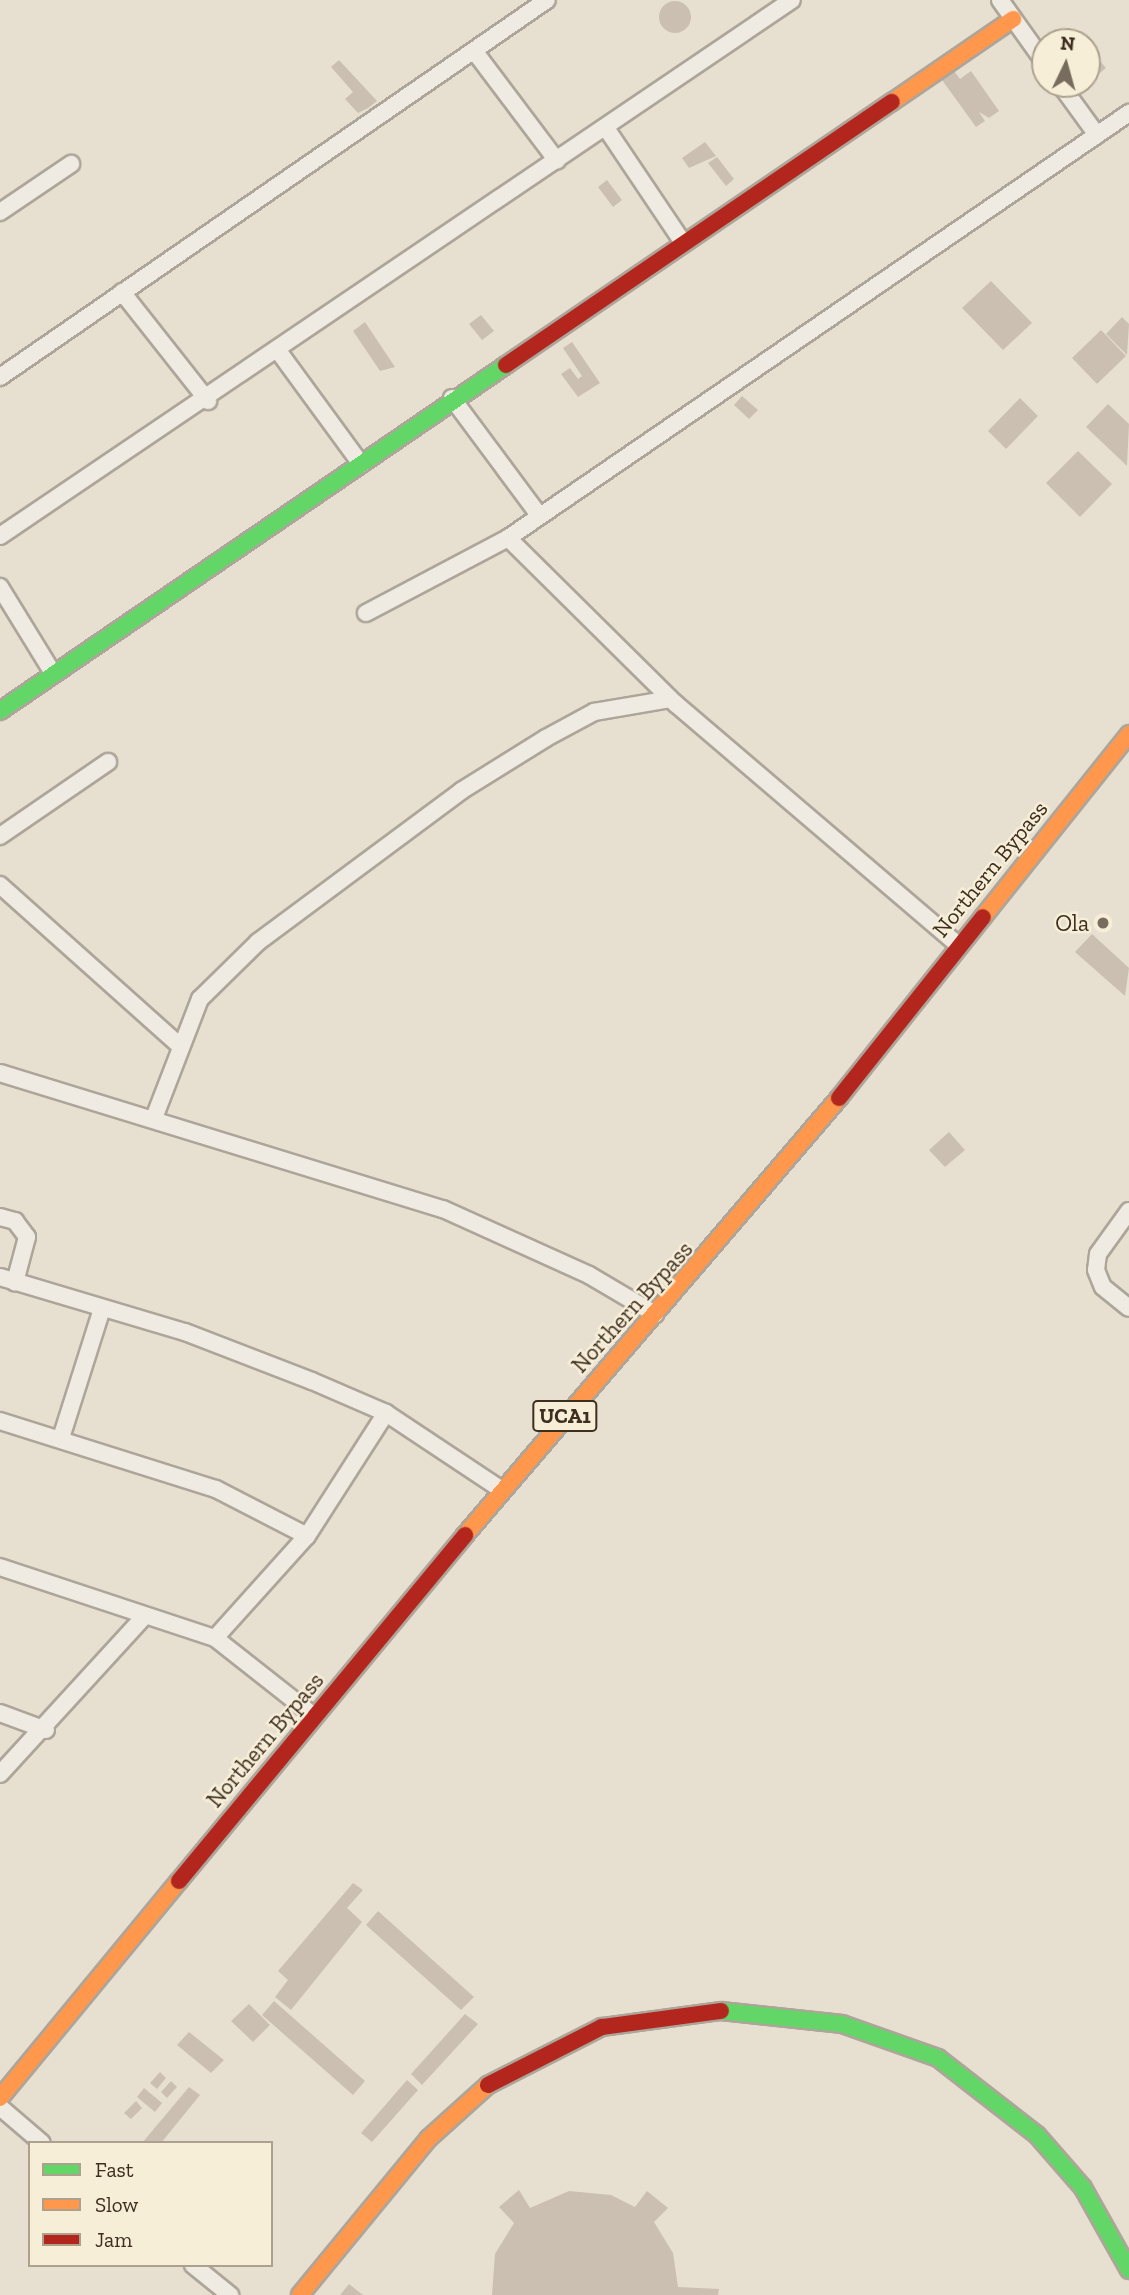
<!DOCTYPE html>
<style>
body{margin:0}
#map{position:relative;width:1129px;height:2295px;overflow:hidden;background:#e7e0d1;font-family:"Zilla Slab",serif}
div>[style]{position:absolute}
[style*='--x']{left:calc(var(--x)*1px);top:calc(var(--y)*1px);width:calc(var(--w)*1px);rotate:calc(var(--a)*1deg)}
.building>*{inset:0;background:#cbbfb2}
.round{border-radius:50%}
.roads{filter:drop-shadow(2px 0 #ada599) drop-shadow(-2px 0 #ada599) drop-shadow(0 2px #ada599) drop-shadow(0 -2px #ada599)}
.street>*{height:16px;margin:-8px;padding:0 8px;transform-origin:8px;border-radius:8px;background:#efebe3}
.fast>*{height:16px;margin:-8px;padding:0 8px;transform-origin:8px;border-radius:8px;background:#63d668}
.slow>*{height:16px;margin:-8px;padding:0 8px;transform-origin:8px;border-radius:8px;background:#ff974d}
.jam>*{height:16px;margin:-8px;padding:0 8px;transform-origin:8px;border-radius:8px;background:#b3261e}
.dots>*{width:19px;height:19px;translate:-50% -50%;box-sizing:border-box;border:4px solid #f7eed8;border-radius:50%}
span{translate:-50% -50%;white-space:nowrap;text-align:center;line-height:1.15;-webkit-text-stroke:5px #f7eed8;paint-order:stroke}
.shield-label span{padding:2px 5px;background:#f7eed8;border:2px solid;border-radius:5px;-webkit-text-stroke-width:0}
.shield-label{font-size:21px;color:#3d2e20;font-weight:700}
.street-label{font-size:23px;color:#3d2e20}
.poi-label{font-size:23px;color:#3d2e20}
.right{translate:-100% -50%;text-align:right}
.legend{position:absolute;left:28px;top:2141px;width:245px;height:126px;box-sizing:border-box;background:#f7eed8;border:2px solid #ada18e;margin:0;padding:9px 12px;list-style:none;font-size:21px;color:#3d2e20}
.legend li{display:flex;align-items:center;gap:14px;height:35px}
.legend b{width:35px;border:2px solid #ada18e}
.north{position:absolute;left:1031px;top:28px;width:70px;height:70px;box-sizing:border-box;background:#f7eed8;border:2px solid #ada18e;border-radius:50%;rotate:5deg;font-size:19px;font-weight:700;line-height:28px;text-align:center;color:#3d2e20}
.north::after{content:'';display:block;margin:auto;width:24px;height:32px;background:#786c5e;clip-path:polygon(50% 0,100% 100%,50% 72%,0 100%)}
</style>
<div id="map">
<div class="building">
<div class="round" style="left:659px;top:1px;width:32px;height:32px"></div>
<div style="clip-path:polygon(1095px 55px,1106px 68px,1087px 83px,1087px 61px)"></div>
<div style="clip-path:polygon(339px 60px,377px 101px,368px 108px,358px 113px,345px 99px,353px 92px,331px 67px)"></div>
<div style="clip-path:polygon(954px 71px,960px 79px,971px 71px,999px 111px,989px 118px,979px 112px,985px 121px,976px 127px,942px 80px)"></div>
<div style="clip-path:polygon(705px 142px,716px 156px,689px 168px,682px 158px)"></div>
<div style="clip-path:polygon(717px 157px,734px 179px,726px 186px,708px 163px)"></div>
<div style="clip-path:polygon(607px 180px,622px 200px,613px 207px,598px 187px)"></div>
<div style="clip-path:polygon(991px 281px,1032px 323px,1003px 350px,962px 308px)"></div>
<div style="clip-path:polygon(481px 315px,494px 331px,482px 340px,469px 324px)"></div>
<div style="clip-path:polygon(1122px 317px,1129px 324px,1127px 355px,1106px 334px)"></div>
<div style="clip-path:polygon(365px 322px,395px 367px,380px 371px,353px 331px)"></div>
<div style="clip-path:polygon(1101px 330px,1126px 356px,1097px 384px,1072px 358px)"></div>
<div style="clip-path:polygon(572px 342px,600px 383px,578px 397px,561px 374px,570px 368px,578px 379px,582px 376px,563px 348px)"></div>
<div style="clip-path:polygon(742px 396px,758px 410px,749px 419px,734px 405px)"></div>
<div style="clip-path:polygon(1020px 398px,1038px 416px,1006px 449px,988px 431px)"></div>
<div style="clip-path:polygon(1108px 404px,1129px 424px,1127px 466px,1086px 427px)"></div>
<div style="clip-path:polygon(1078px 451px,1112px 484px,1080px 517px,1046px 483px)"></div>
<div style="clip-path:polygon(1092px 934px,1129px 968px,1125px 996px,1075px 952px)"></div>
<div style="clip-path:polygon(949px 1132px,965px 1150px,945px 1167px,929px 1150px)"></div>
<div style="clip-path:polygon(353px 1883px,363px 1890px,347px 1908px,362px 1922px,291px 2010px,275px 1997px,288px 1980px,278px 1971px)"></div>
<div style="clip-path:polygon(378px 1911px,474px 1997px,461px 2010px,366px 1925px)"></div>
<div style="clip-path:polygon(274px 2001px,365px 2081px,353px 2095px,262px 2015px)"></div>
<div style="clip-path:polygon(249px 2004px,270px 2025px,253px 2042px,231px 2021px)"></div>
<div style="clip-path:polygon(465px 2014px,478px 2024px,422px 2085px,411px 2074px)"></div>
<div style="clip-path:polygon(189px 2032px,224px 2060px,211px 2073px,177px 2045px)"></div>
<div style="clip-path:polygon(160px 2072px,166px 2078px,157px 2089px,150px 2083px)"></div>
<div style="clip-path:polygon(407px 2080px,418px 2090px,372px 2142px,361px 2133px)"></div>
<div style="clip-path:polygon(171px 2081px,177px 2087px,167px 2098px,161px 2092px)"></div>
<div style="clip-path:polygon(189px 2087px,200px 2095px,161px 2143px,142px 2143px)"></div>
<div style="clip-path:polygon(144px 2088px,162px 2103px,155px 2112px,137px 2097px)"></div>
<div style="clip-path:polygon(136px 2101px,142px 2108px,131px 2119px,124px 2113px)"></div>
<div style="clip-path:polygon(519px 2190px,530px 2208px,569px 2191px,611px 2195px,635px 2207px,647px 2191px,668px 2208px,654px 2222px,673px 2253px,678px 2287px,719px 2289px,718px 2295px,492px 2295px,495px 2254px,514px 2223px,499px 2207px)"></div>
<div style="clip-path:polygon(349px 2284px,363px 2295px,340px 2295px)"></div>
</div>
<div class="roads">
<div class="street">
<div style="--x:1000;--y:0;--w:77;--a:54.5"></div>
<div style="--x:475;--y:52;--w:136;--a:53"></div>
<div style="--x:1060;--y:84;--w:63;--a:54"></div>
<div style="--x:606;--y:128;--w:136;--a:56.1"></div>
<div style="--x:0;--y:212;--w:86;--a:-34.1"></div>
<div style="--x:122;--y:292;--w:139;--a:51.7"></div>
<div style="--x:279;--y:352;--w:139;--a:53.8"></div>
<div style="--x:0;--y:377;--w:664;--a:-34.58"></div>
<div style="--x:452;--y:398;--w:144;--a:53.4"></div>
<div style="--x:0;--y:536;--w:956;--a:-34.09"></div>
<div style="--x:508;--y:538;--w:236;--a:44.7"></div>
<div style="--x:676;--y:704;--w:371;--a:40.5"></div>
<div style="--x:0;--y:587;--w:101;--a:58.4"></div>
<div style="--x:366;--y:613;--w:161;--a:-27.8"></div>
<div style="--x:508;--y:538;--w:753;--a:-34.39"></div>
<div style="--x:0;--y:836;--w:131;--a:-34.4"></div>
<div style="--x:0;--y:885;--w:239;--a:41.8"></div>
<div style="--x:0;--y:1073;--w:463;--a:17.1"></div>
<div style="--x:443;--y:1209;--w:160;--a:24.3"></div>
<div style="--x:589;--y:1275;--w:77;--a:30.6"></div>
<div style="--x:154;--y:1118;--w:128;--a:-68.9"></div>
<div style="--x:200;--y:999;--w:81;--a:-44.5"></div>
<div style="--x:258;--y:942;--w:253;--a:-36.6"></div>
<div style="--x:461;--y:791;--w:100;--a:-31.9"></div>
<div style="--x:546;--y:738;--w:55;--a:-28.4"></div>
<div style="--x:594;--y:712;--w:77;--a:-9.7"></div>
<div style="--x:1129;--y:1211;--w:53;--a:125.8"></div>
<div style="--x:1098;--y:1254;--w:16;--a:97"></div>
<div style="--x:1096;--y:1270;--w:18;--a:68"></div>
<div style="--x:1103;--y:1287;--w:33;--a:39"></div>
<div style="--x:0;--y:1217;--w:16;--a:15"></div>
<div style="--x:15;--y:1221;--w:20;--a:53"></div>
<div style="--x:27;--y:1237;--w:47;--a:104.9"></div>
<div style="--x:0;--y:1277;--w:193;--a:16.6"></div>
<div style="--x:185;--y:1332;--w:136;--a:21.1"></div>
<div style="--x:312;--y:1381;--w:81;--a:23.4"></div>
<div style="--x:386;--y:1413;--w:139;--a:33.6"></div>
<div style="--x:0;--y:1421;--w:226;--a:17.5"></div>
<div style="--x:216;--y:1489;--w:102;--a:27.3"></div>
<div style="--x:61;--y:1438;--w:135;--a:-72.4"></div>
<div style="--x:0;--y:1567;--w:226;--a:18.3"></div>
<div style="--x:215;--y:1638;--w:126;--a:38.2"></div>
<div style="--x:215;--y:1638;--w:137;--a:-48"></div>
<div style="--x:307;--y:1536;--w:146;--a:-57.3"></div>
<div style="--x:0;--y:1713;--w:49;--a:20.3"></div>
<div style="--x:0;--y:1774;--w:213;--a:-47.5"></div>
<div style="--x:0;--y:2107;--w:55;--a:40.6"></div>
<div style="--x:193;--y:2265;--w:48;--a:39"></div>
</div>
<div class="fast">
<div style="--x:0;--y:711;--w:613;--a:-34.36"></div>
<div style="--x:721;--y:2011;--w:122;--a:6.1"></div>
<div style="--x:842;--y:2024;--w:102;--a:19.5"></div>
<div style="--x:938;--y:2058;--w:125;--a:37.9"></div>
<div style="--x:1037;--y:2135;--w:70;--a:49"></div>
<div style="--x:1083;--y:2188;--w:94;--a:60.7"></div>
</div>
<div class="slow">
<div style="--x:892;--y:102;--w:147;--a:-34.4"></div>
<div style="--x:983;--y:917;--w:234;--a:-51.4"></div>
<div style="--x:465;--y:1535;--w:575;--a:-49.44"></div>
<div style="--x:0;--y:2098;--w:281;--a:-50.5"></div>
<div style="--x:300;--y:2295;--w:202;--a:-50.6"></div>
<div style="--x:428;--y:2139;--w:81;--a:-42"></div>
</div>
<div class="jam">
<div style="--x:506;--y:365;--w:467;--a:-34.3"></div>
<div style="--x:839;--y:1098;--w:231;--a:-51.5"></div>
<div style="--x:179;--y:1881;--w:449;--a:-50.4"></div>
<div style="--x:488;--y:2085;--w:128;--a:-27"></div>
<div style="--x:602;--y:2027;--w:120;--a:-7.7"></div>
</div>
</div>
<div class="dots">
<div style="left:1103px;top:923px;background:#786c5e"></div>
</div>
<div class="shield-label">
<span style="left:565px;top:1416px">UCA1</span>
</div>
<div class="street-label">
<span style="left:990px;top:869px;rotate:-51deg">Northern Bypass</span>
<span style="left:632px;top:1307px;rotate:-48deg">Northern Bypass</span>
<span style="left:265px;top:1740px;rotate:-50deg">Northern Bypass</span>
</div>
<div class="poi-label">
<span class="right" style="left:1089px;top:923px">Ola</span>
</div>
<ul class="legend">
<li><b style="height:9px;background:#63d668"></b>Fast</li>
<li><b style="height:9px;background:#ff974d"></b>Slow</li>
<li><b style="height:9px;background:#b3261e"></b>Jam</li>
</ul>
<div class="north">N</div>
</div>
